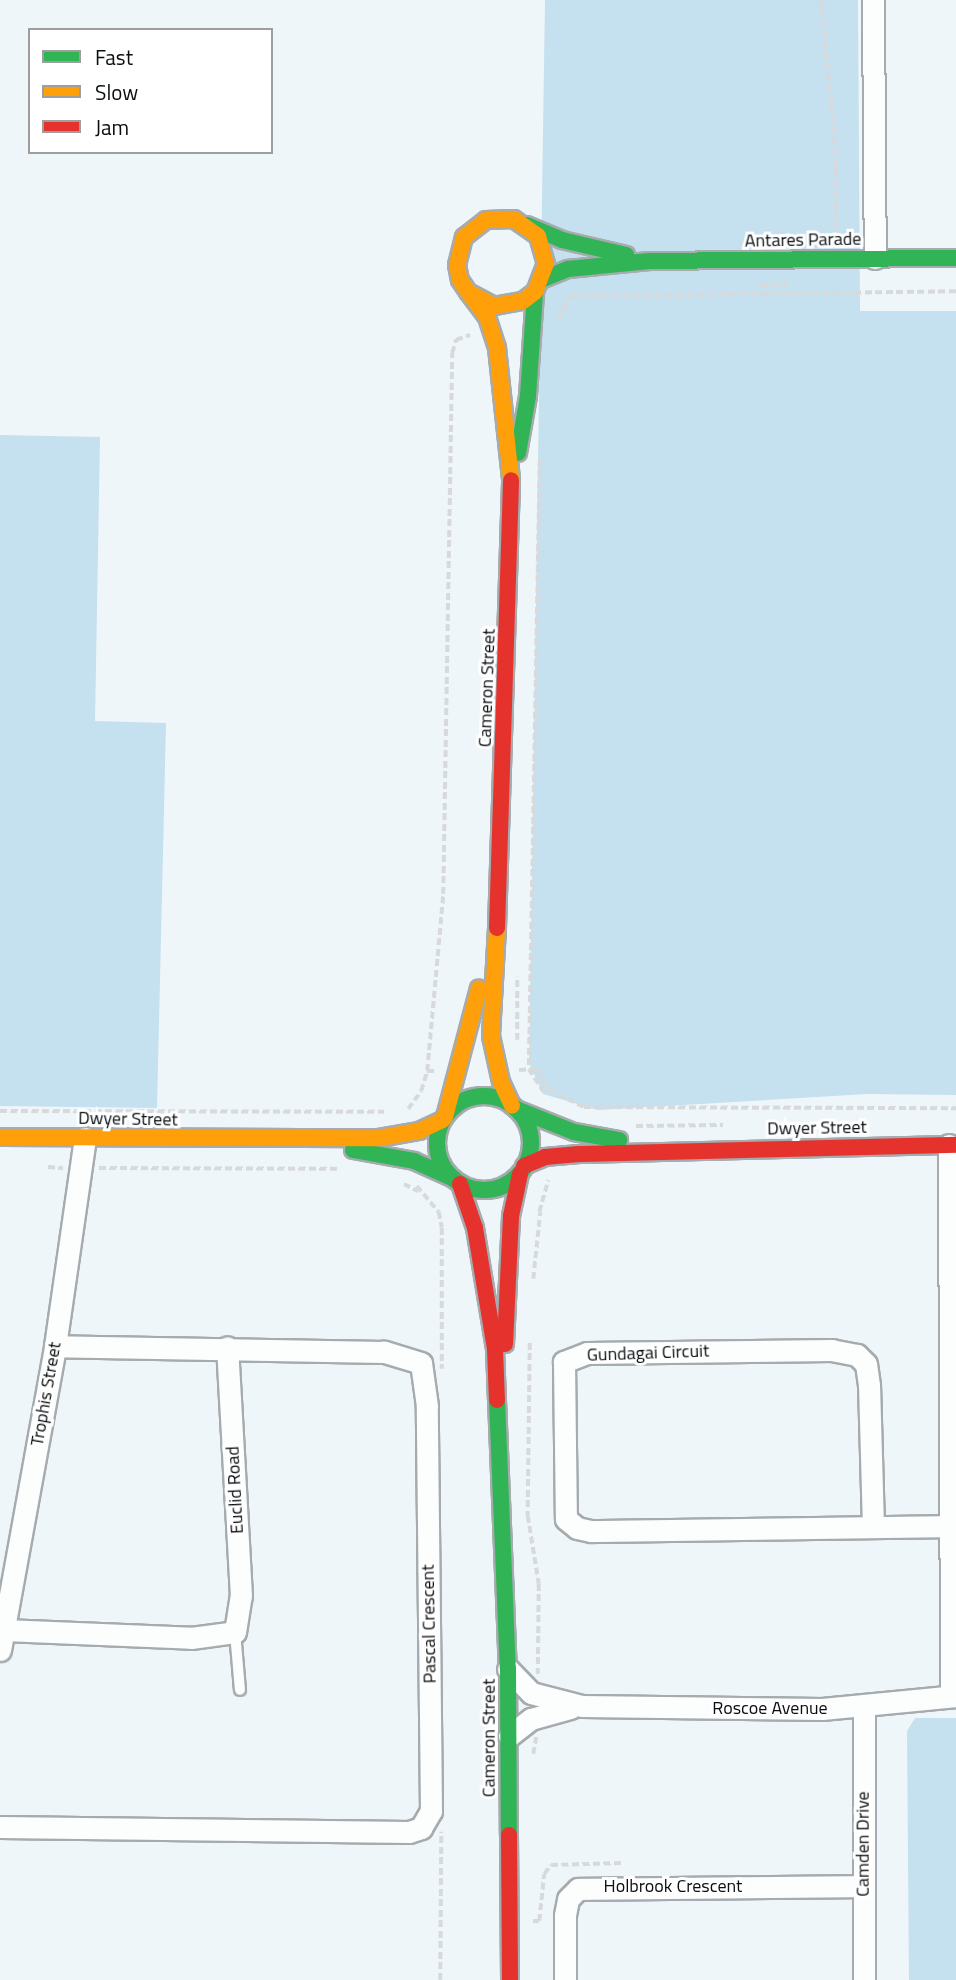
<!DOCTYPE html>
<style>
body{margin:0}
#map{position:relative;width:956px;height:1980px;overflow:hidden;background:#eef6fa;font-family:"Titillium Web",sans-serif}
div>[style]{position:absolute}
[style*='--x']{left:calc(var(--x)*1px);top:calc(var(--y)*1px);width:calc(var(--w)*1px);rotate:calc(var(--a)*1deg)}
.green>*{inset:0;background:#c5e0ee}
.path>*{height:3.5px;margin-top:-1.75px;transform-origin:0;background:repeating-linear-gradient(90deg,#d7d9da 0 7px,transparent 0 10.5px)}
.roads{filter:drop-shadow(2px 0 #a5abae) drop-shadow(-2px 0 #a5abae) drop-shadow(0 2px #a5abae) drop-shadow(0 -2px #a5abae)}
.lane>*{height:10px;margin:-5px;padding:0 5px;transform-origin:5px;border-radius:5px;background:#fcfefe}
.street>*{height:21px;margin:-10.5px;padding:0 10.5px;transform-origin:10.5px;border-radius:10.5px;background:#fcfefe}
.fast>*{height:16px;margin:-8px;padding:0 8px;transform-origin:8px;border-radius:8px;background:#30b455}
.fast>.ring{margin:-8px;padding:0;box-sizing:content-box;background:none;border:16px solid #30b455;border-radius:50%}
.slow>*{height:16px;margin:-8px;padding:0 8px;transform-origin:8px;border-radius:8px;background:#ff9f0a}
.jam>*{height:16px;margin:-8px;padding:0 8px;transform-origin:8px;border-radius:8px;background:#e5322d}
span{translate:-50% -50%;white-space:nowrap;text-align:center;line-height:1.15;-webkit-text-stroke:6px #fff;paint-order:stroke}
.street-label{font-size:18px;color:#0a0e10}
.legend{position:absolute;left:28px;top:28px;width:245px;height:126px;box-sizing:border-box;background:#fff;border:2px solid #9d9f9f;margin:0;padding:9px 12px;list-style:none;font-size:21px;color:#0a0e10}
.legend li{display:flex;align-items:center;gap:14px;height:35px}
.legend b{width:35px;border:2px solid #9d9f9f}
</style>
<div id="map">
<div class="green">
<div style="clip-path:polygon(545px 0,858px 0,860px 311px,956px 311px,956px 1095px,867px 1094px,598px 1110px,543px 1094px,529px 1063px)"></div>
<div style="clip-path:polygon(0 435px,100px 437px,95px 721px,166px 723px,157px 1108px,0 1106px)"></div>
<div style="clip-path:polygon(915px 1718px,956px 1718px,956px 1980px,909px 1980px,907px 1731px)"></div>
</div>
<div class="path">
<div style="--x:821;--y:0;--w:138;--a:84.2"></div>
<div style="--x:835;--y:137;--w:100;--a:88.9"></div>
<div style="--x:760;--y:285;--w:30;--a:-2"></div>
<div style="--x:571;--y:296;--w:385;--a:-0.7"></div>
<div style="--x:558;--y:320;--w:27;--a:-63"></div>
<div style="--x:540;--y:460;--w:609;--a:91.03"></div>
<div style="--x:529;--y:1069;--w:30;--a:57"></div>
<div style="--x:517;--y:1040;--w:63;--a:-90"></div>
<div style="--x:519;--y:1070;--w:18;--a:-3"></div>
<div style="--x:537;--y:1069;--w:24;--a:60"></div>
<div style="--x:549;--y:1090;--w:39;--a:26"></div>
<div style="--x:584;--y:1107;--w:372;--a:0.2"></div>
<div style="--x:427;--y:1071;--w:178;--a:-84.8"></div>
<div style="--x:443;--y:894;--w:541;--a:-89.05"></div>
<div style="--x:452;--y:353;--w:14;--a:-73"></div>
<div style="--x:456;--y:340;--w:15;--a:-20"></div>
<div style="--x:408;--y:1109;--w:22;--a:-54"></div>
<div style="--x:421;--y:1091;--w:21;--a:-73"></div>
<div style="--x:427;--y:1071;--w:8;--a:0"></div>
<div style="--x:0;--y:1111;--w:384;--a:0.1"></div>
<div style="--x:636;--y:1126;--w:87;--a:-0.7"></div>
<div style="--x:48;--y:1167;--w:15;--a:4"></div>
<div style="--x:99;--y:1168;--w:241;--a:0.2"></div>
<div style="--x:404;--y:1184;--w:16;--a:27"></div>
<div style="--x:417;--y:1186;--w:34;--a:50"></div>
<div style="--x:439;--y:1212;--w:16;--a:79"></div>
<div style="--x:442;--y:1228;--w:141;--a:90"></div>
<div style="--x:539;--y:1212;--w:33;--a:-74"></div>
<div style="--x:533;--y:1279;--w:67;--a:-84"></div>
<div style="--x:530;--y:1343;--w:173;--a:90.7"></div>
<div style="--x:528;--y:1516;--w:69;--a:80.8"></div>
<div style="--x:539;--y:1584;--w:90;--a:90.6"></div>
<div style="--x:533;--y:1754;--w:17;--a:-80"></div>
<div style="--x:533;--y:1921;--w:6;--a:0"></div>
<div style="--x:539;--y:1921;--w:47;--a:-83.9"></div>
<div style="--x:544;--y:1874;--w:11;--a:-52"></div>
<div style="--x:551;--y:1865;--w:71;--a:-1.6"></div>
<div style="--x:440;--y:1980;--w:148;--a:-89.6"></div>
</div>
<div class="roads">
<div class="lane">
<div style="--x:235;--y:1632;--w:58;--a:85.1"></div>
</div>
<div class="street">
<div style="--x:873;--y:0;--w:258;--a:89.6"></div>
<div style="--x:949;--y:1145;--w:551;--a:89.79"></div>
<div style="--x:873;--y:1527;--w:142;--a:-91.6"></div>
<div style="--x:869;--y:1385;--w:21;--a:-98"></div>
<div style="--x:866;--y:1364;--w:13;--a:-135"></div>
<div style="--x:857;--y:1355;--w:25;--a:-169"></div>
<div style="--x:832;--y:1350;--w:245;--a:179.3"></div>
<div style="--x:587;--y:1353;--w:25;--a:159"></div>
<div style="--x:564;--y:1362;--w:157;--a:89.3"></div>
<div style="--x:566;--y:1519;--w:14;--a:39"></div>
<div style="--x:577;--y:1528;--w:14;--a:12"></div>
<div style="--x:591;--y:1531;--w:360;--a:-0.8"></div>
<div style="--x:4;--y:1630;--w:187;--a:2.4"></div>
<div style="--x:191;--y:1638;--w:44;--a:-7.8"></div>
<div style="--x:235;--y:1632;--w:36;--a:-81"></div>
<div style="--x:241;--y:1596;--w:249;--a:-93.2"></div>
<div style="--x:0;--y:1650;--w:309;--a:-79.7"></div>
<div style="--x:55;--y:1346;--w:210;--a:-81.8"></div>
<div style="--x:508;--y:1669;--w:33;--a:46"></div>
<div style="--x:531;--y:1693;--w:53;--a:14.3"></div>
<div style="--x:582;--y:1706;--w:240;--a:0.7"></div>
<div style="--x:822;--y:1709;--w:135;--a:-5.5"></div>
<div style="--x:864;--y:1707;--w:273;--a:90"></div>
<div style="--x:509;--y:1736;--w:28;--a:-38"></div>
<div style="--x:531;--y:1719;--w:41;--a:-15.8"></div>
<div style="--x:0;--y:1827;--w:409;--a:0.7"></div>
<div style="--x:409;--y:1832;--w:13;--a:-18"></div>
<div style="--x:421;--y:1828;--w:20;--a:-60"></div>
<div style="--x:431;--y:1811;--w:405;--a:-90.6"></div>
<div style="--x:427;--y:1406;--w:43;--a:-97.9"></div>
<div style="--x:421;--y:1363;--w:39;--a:-163"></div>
<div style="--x:384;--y:1352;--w:329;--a:-179"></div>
<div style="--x:565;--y:1980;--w:65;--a:-90"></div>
<div style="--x:565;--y:1915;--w:16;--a:-79"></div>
<div style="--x:568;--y:1899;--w:14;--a:-45"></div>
<div style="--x:578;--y:1889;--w:285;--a:-0.6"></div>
</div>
<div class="fast">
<div style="--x:527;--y:225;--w:38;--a:23"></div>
<div style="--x:562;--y:240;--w:66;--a:13.2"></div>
<div style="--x:543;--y:279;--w:27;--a:-22"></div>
<div style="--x:568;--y:269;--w:82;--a:-5.6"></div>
<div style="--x:650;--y:261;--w:306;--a:-0.6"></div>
<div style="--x:518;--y:453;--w:58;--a:-80"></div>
<div style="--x:528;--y:396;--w:104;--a:-86.1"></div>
<div class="ring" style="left:437px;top:1096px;width:78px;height:78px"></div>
<div style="--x:516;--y:1109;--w:62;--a:21.6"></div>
<div style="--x:574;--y:1132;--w:46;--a:10.1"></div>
<div style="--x:353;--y:1150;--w:62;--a:10.2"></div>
<div style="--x:414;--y:1161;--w:42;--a:24.1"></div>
<div style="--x:497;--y:1400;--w:269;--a:87.7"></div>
<div style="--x:508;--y:1669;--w:166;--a:89.7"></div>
</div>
<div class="slow">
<div style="--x:468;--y:292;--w:30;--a:28"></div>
<div style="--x:494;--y:306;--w:29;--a:-10"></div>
<div style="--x:523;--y:301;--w:15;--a:-37"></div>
<div style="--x:535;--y:292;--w:30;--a:-69"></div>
<div style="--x:546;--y:264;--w:29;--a:-106"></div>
<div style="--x:538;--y:236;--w:29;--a:-145"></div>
<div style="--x:514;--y:219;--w:28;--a:178"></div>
<div style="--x:486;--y:220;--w:28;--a:142"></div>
<div style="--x:464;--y:237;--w:29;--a:104"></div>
<div style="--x:457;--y:265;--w:15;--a:79"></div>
<div style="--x:460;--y:280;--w:14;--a:56"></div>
<div style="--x:468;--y:292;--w:31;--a:53"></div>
<div style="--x:487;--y:317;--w:33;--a:72"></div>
<div style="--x:497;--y:348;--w:133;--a:83.9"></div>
<div style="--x:497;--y:928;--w:108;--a:93.2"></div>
<div style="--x:491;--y:1036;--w:47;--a:77.7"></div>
<div style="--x:501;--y:1082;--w:26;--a:65"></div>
<div style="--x:445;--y:1117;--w:133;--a:-75.2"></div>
<div style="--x:0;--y:1137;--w:379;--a:0.2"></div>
<div style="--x:379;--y:1138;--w:41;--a:-9.9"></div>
<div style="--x:419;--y:1131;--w:26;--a:-25"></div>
</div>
<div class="jam">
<div style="--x:497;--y:928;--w:448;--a:-88.2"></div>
<div style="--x:524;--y:1166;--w:23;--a:-23"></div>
<div style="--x:545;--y:1157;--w:34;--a:-5"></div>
<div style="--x:579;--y:1154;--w:377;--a:-1.4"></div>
<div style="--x:460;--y:1184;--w:46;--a:71.2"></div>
<div style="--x:475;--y:1228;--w:123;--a:80.6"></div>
<div style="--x:495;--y:1349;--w:51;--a:87.8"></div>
<div style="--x:505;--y:1344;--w:128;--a:-87.3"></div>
<div style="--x:511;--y:1216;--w:43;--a:-77.9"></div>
<div style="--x:509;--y:1835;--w:145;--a:89.6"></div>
</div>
</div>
<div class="street-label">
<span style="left:803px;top:240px;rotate:-1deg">Antares Parade</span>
<span style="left:487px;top:688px;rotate:-88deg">Cameron Street</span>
<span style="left:128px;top:1119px;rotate:1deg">Dwyer Street</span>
<span style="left:817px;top:1128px;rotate:-1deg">Dwyer Street</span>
<span style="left:648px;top:1353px;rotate:-2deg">Gundagai Circuit</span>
<span style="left:46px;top:1394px;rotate:-80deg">Trophis Street</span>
<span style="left:235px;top:1490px;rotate:-93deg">Euclid Road</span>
<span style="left:429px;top:1624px;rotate:-91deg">Pascal Crescent</span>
<span style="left:770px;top:1708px">Roscoe Avenue</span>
<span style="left:489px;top:1738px;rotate:-90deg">Cameron Street</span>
<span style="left:863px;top:1844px;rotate:-90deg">Camden Drive</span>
<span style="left:673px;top:1886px">Holbrook Crescent</span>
</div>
<ul class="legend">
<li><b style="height:9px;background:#30b455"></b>Fast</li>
<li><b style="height:9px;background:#ff9f0a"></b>Slow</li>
<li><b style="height:9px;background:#e5322d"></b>Jam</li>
</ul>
</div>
